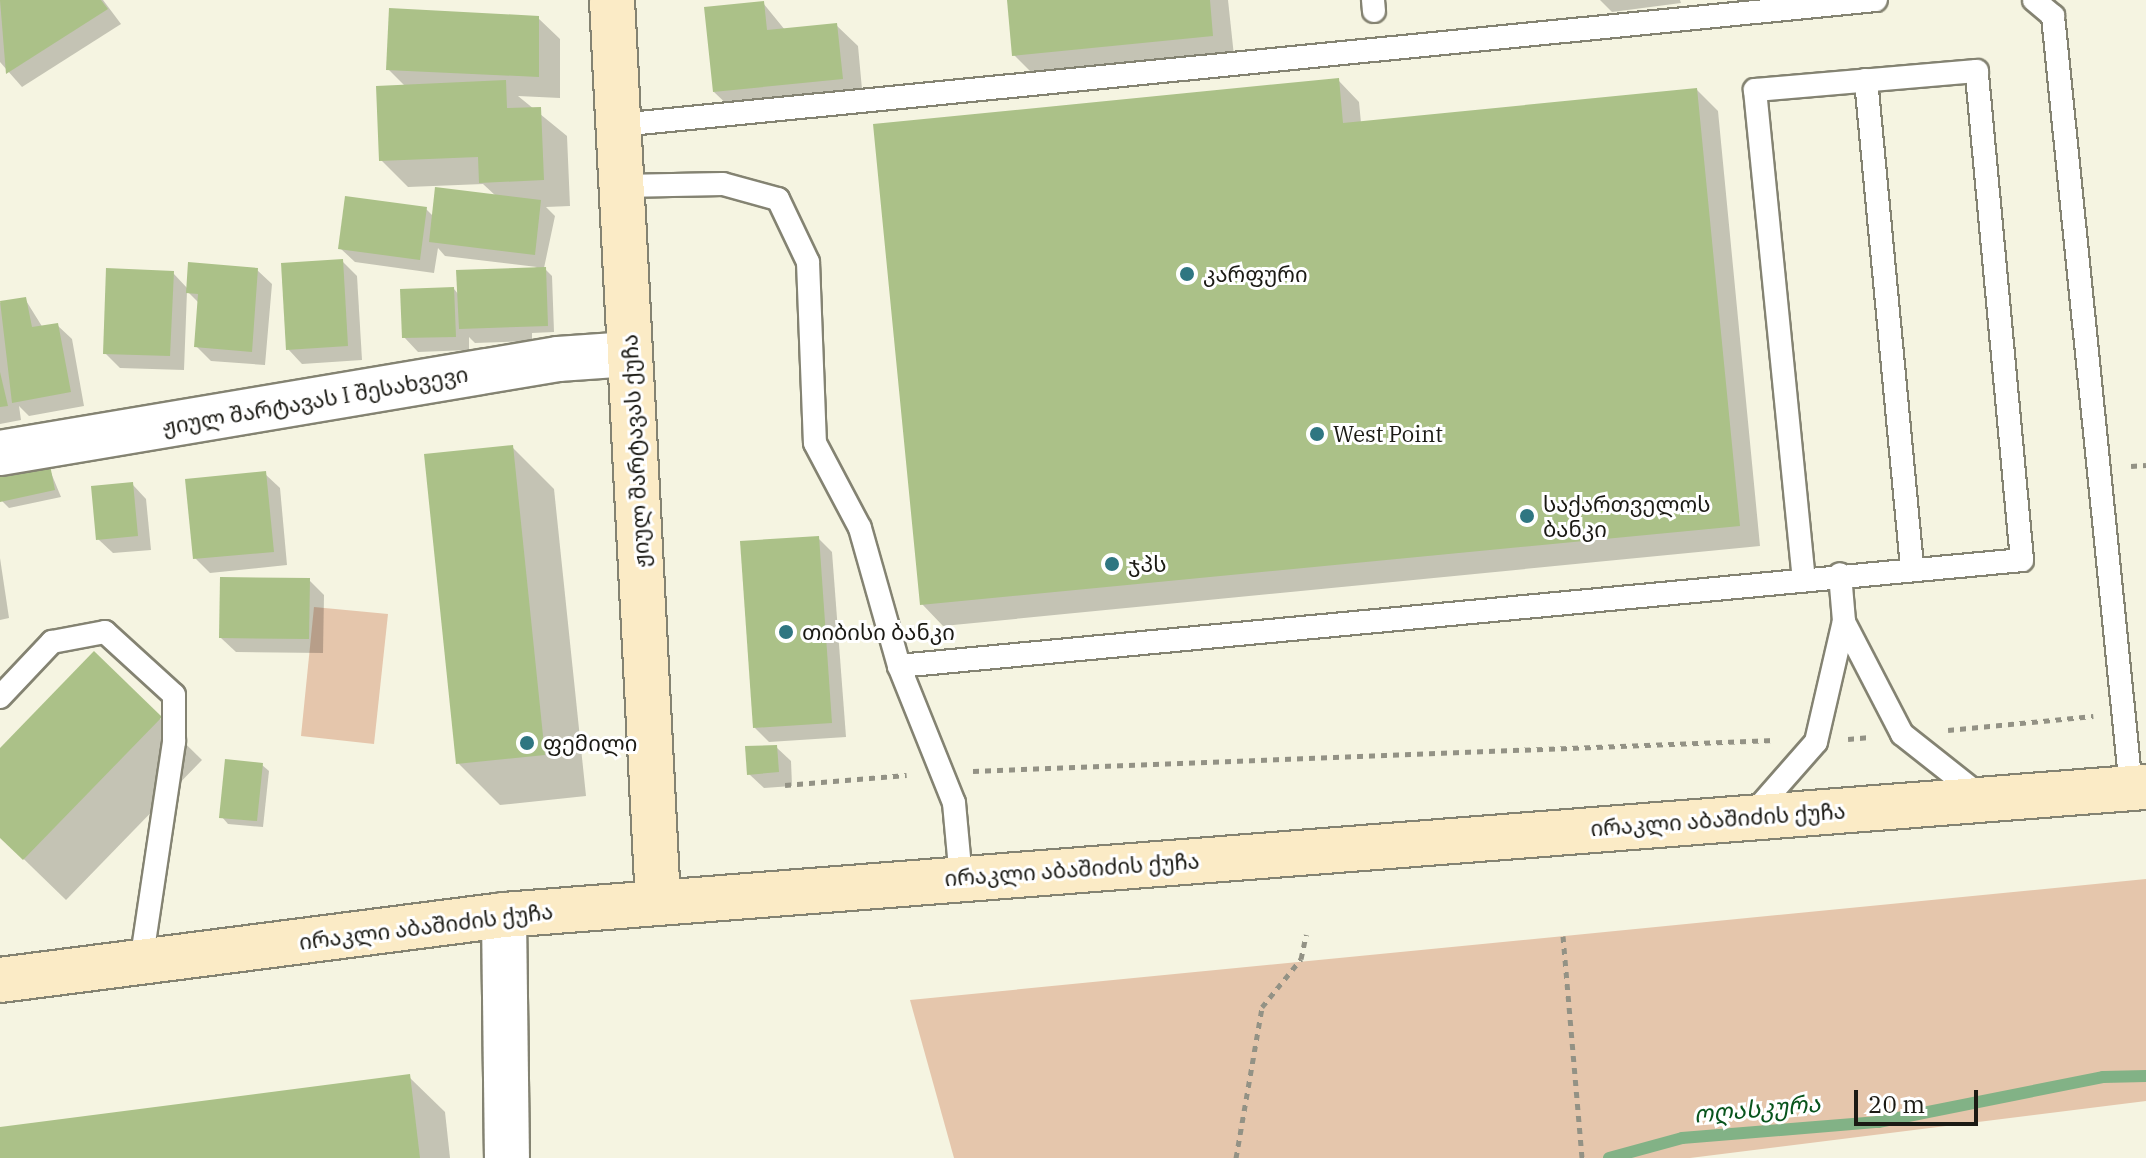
<!DOCTYPE html>
<meta charset="utf-8">
<style>
body{margin:0}
#map{position:relative;width:2146px;height:1158px;overflow:hidden;background:#f5f4e1;font-family:"IBM Plex Serif","Noto Sans Georgian",serif}
div>[style]{position:absolute}
[style*='--x']{left:calc(var(--x)*1px);top:calc(var(--y)*1px);width:calc(var(--w)*1px);rotate:calc(var(--a)*1deg)}
.green>*{inset:0;background:#e5c6ac}
.shadow>*{inset:0;background:#0003}
.stream>*{height:12px;margin:-6px;padding:0 6px;transform-origin:6px;border-radius:6px;background:#82b286}
.building>*{inset:0;background:#abc188}
.path>*{height:5px;margin-top:-2.5px;transform-origin:0;background:repeating-linear-gradient(90deg,#939285 0 6px,transparent 0 12px)}
.roads{filter:drop-shadow(2px 0 #848372) drop-shadow(-2px 0 #848372) drop-shadow(0 2px #848372) drop-shadow(0 -2px #848372)}
.lane>*{height:22px;margin:-11px;padding:0 11px;transform-origin:11px;border-radius:11px;background:#fff}
.street>*{height:44px;margin:-22px;padding:0 22px;transform-origin:22px;border-radius:22px;background:#fff}
.secondary>*{height:44px;margin:-22px;padding:0 22px;transform-origin:22px;border-radius:22px;background:#fbebc6}
.dots>*{width:22px;height:22px;translate:-50% -50%;box-sizing:border-box;border:4px solid #fff;border-radius:50%}
span{translate:-50% -50%;white-space:nowrap;text-align:center;line-height:1.15;-webkit-text-stroke:6px #fff;paint-order:stroke}
.poi-label{font-size:22px;color:#1b1a14}
.left{translate:0 -50%;text-align:left}
.street-label{font-size:22px;color:#1b1a14}
.water-label{font-size:24px;color:#08541c;font-style:italic}
.scale{position:absolute;left:1854px;top:1090px;width:124px;height:36px;box-sizing:border-box;border:4px solid #1b1a14;border-top:0;padding-left:10px;font-size:24px;line-height:28px;white-space:nowrap;color:#1b1a14;-webkit-text-stroke:6px #fff;paint-order:stroke}
</style>
<div id="map">
<div class="green">
<div style="clip-path:polygon(314px 607px,388px 614px,374px 744px,301px 736px)"></div>
<div style="clip-path:polygon(2146px 879px,2146px 1101px,1690px 1158px,954px 1158px,910px 1000px)"></div>
</div>
<div class="shadow">
<div style="clip-path:polygon(0 0,103px 0,121px 24px,22px 87px,0 62px)"></div>
<div style="clip-path:polygon(1009px 0,1228px 0,1234px 56px,1035px 76px,1014px 55px)"></div>
<div style="clip-path:polygon(1600px 0,1680px 0,1681px 3px,1612px 12px)"></div>
<div style="clip-path:polygon(763px 3px,785px 30px,836px 25px,858px 46px,863px 100px,736px 113px,714px 92px)"></div>
<div style="clip-path:polygon(538px 18px,560px 39px,560px 98px,518px 96px,567px 136px,570px 206px,546px 207px,555px 216px,544px 268px,552px 276px,554px 332px,532px 333px,532px 341px,475px 343px,469px 337px,469px 350px,418px 352px,404px 337px,454px 289px,459px 295px,537px 267px,445px 256px,438px 248px,434px 273px,355px 262px,340px 248px,426px 209px,434px 217px,496px 196px,483px 184px,408px 187px,381px 160px,405px 86px,388px 69px)"></div>
<div style="clip-path:polygon(1338px 80px,1359px 102px,1361px 123px,1697px 90px,1718px 111px,1760px 546px,943px 626px,922px 604px)"></div>
<div style="clip-path:polygon(342px 261px,357px 276px,362px 360px,302px 364px,288px 349px)"></div>
<div style="clip-path:polygon(257px 270px,272px 284px,265px 365px,211px 361px,196px 346px,199px 303px,187px 291px,184px 370px,120px 368px,105px 353px,173px 273px,188px 289px)"></div>
<div style="clip-path:polygon(25px 299px,43px 328px,57px 325px,72px 339px,84px 406px,29px 416px,19px 406px,21px 420px,0 424px,0 303px)"></div>
<div style="clip-path:polygon(512px 447px,554px 489px,586px 796px,500px 805px,458px 763px)"></div>
<div style="clip-path:polygon(49px 468px,61px 497px,9px 508px,2px 501px,0 478px)"></div>
<div style="clip-path:polygon(265px 474px,280px 488px,287px 565px,210px 573px,195px 558px)"></div>
<div style="clip-path:polygon(132px 484px,146px 499px,151px 550px,113px 553px,98px 539px)"></div>
<div style="clip-path:polygon(818px 538px,832px 552px,846px 737px,769px 742px,755px 728px)"></div>
<div style="clip-path:polygon(0 558px,9px 618px,0 620px)"></div>
<div style="clip-path:polygon(309px 580px,324px 595px,323px 653px,236px 652px,221px 638px)"></div>
<div style="clip-path:polygon(94px 654px,202px 760px,66px 900px,0 836px,0 751px)"></div>
<div style="clip-path:polygon(776px 747px,791px 761px,792px 786px,764px 788px,749px 774px)"></div>
<div style="clip-path:polygon(262px 765px,269px 771px,263px 827px,228px 824px,222px 817px)"></div>
<div style="clip-path:polygon(409px 1077px,445px 1112px,450px 1158px,0 1158px,0 1129px)"></div>
</div>
<div class="stream">
<div style="--x:1609;--y:1158;--w:76;--a:-15.3"></div>
<div style="--x:1682;--y:1138;--w:197;--a:-4.7"></div>
<div style="--x:1878;--y:1122;--w:229;--a:-11.3"></div>
<div style="--x:2103;--y:1077;--w:43;--a:-1.3"></div>
</div>
<div class="building">
<div style="clip-path:polygon(0 0,101px 0,108px 9px,6px 74px)"></div>
<div style="clip-path:polygon(1007px 0,1210px 0,1213px 36px,1012px 56px)"></div>
<div style="clip-path:polygon(764px 1px,767px 30px,837px 23px,843px 79px,713px 92px,704px 7px)"></div>
<div style="clip-path:polygon(389px 8px,539px 16px,539px 77px,386px 70px)"></div>
<div style="clip-path:polygon(1339px 78px,1343px 123px,1697px 88px,1740px 526px,920px 605px,873px 124px)"></div>
<div style="clip-path:polygon(506px 80px,507px 108px,541px 107px,544px 180px,479px 183px,478px 157px,379px 161px,376px 86px)"></div>
<div style="clip-path:polygon(435px 187px,541px 200px,535px 255px,429px 242px)"></div>
<div style="clip-path:polygon(345px 196px,427px 207px,420px 260px,338px 249px)"></div>
<div style="clip-path:polygon(343px 259px,348px 346px,286px 350px,281px 263px)"></div>
<div style="clip-path:polygon(188px 262px,258px 268px,252px 352px,194px 347px,198px 294px,186px 293px)"></div>
<div style="clip-path:polygon(546px 267px,548px 326px,459px 329px,456px 270px)"></div>
<div style="clip-path:polygon(106px 268px,174px 271px,170px 356px,103px 354px)"></div>
<div style="clip-path:polygon(454px 287px,456px 337px,402px 338px,400px 289px)"></div>
<div style="clip-path:polygon(26px 297px,32px 327px,58px 323px,71px 392px,12px 403px,0 301px)"></div>
<div style="clip-path:polygon(0 372px,8px 406px,0 407px)"></div>
<div style="clip-path:polygon(513px 445px,545px 755px,456px 764px,424px 454px)"></div>
<div style="clip-path:polygon(50px 465px,55px 490px,0 502px,0 476px)"></div>
<div style="clip-path:polygon(266px 471px,274px 552px,193px 559px,185px 479px)"></div>
<div style="clip-path:polygon(133px 482px,138px 536px,96px 540px,91px 486px)"></div>
<div style="clip-path:polygon(819px 536px,832px 723px,753px 728px,740px 541px)"></div>
<div style="clip-path:polygon(220px 577px,310px 578px,309px 639px,219px 638px)"></div>
<div style="clip-path:polygon(94px 651px,162px 717px,23px 860px,0 838px,0 748px)"></div>
<div style="clip-path:polygon(777px 745px,779px 772px,747px 775px,745px 746px)"></div>
<div style="clip-path:polygon(225px 759px,263px 763px,257px 821px,219px 818px)"></div>
<div style="clip-path:polygon(410px 1074px,420px 1158px,0 1158px,0 1127px)"></div>
</div>
<div class="path">
<div style="--x:2131;--y:466;--w:15;--a:-4"></div>
<div style="--x:1948;--y:730;--w:146;--a:-5.5"></div>
<div style="--x:1848;--y:739;--w:22;--a:-5"></div>
<div style="--x:973;--y:771;--w:802;--a:-2.22"></div>
<div style="--x:785;--y:785;--w:122;--a:-4.7"></div>
<div style="--x:1563;--y:936;--w:223;--a:85.1"></div>
<div style="--x:1236;--y:1158;--w:153;--a:-80.2"></div>
<div style="--x:1262;--y:1007;--w:62;--a:-50.9"></div>
<div style="--x:1301;--y:959;--w:25;--a:-78"></div>
</div>
<div class="roads">
<div class="lane">
<div style="--x:1373;--y:0;--w:11;--a:85"></div>
<div style="--x:2034;--y:0;--w:25;--a:40"></div>
<div style="--x:2053;--y:16;--w:776;--a:84.23"></div>
<div style="--x:1866;--y:80;--w:491;--a:84.6"></div>
<div style="--x:619;--y:125;--w:1263;--a:-5.68"></div>
<div style="--x:622;--y:186;--w:101;--a:-1.1"></div>
<div style="--x:723;--y:184;--w:57;--a:15.3"></div>
<div style="--x:778;--y:199;--w:70;--a:64.5"></div>
<div style="--x:808;--y:262;--w:181;--a:87.8"></div>
<div style="--x:815;--y:443;--w:96;--a:62.1"></div>
<div style="--x:860;--y:528;--w:143;--a:74.2"></div>
<div style="--x:899;--y:666;--w:1128;--a:-5.39"></div>
<div style="--x:2022;--y:560;--w:491;--a:-95.3"></div>
<div style="--x:1977;--y:71;--w:223;--a:175.1"></div>
<div style="--x:1755;--y:90;--w:490;--a:84.3"></div>
<div style="--x:1844;--y:622;--w:126;--a:62.6"></div>
<div style="--x:1902;--y:734;--w:103;--a:38.3"></div>
<div style="--x:899;--y:666;--w:148;--a:68.1"></div>
<div style="--x:954;--y:803;--w:75;--a:84.7"></div>
<div style="--x:0;--y:697;--w:76;--a:-46.6"></div>
<div style="--x:52;--y:642;--w:54;--a:-10.7"></div>
<div style="--x:105;--y:632;--w:93;--a:42.4"></div>
<div style="--x:174;--y:695;--w:47;--a:90"></div>
<div style="--x:174;--y:742;--w:222;--a:98.5"></div>
<div style="--x:1751;--y:816;--w:98;--a:-48.7"></div>
<div style="--x:1816;--y:742;--w:124;--a:-77"></div>
<div style="--x:1844;--y:621;--w:47;--a:-94.9"></div>
</div>
<div class="street">
<div style="--x:0;--y:453;--w:566;--a:-9.56"></div>
<div style="--x:558;--y:359;--w:72;--a:-4"></div>
<div style="--x:504;--y:915;--w:243;--a:89.3"></div>
</div>
<div class="secondary">
<div style="--x:612;--y:0;--w:902;--a:87.08"></div>
<div style="--x:0;--y:980;--w:508;--a:-7.35"></div>
<div style="--x:504;--y:915;--w:1647;--a:-4.46"></div>
</div>
</div>
<div class="dots">
<div style="left:1187px;top:274px;background:#2f7681"></div>
<div style="left:1317px;top:434px;background:#2f7681"></div>
<div style="left:1527px;top:516px;background:#2f7681"></div>
<div style="left:1112px;top:564px;background:#2f7681"></div>
<div style="left:786px;top:632px;background:#2f7681"></div>
<div style="left:527px;top:743px;background:#2f7681"></div>
</div>
<div class="poi-label">
<span class="left" style="left:1203px;top:274px">კარფური</span>
<span class="left" style="left:1333px;top:434px">West Point</span>
<span class="left" style="left:1543px;top:516px">საქართველოს<br>ბანკი</span>
<span class="left" style="left:1128px;top:564px">ჯპს</span>
<span class="left" style="left:802px;top:632px">თიბისი ბანკი</span>
<span class="left" style="left:543px;top:743px">ფემილი</span>
</div>
<div class="street-label">
<span style="left:315px;top:400px;rotate:-10deg">ჟიულ შარტავას I შესახვევი</span>
<span style="left:635px;top:451px;rotate:-93deg">ჟიულ შარტავას ქუჩა</span>
<span style="left:1718px;top:819px;rotate:-4deg">ირაკლი აბაშიძის ქუჩა</span>
<span style="left:1072px;top:869px;rotate:-4deg">ირაკლი აბაშიძის ქუჩა</span>
<span style="left:426px;top:926px;rotate:-7deg">ირაკლი აბაშიძის ქუჩა</span>
</div>
<div class="water-label">
<span style="left:1757px;top:1109px;rotate:-5deg">ოღასკურა</span>
</div>
<div class="scale">20 m</div>
</div>
